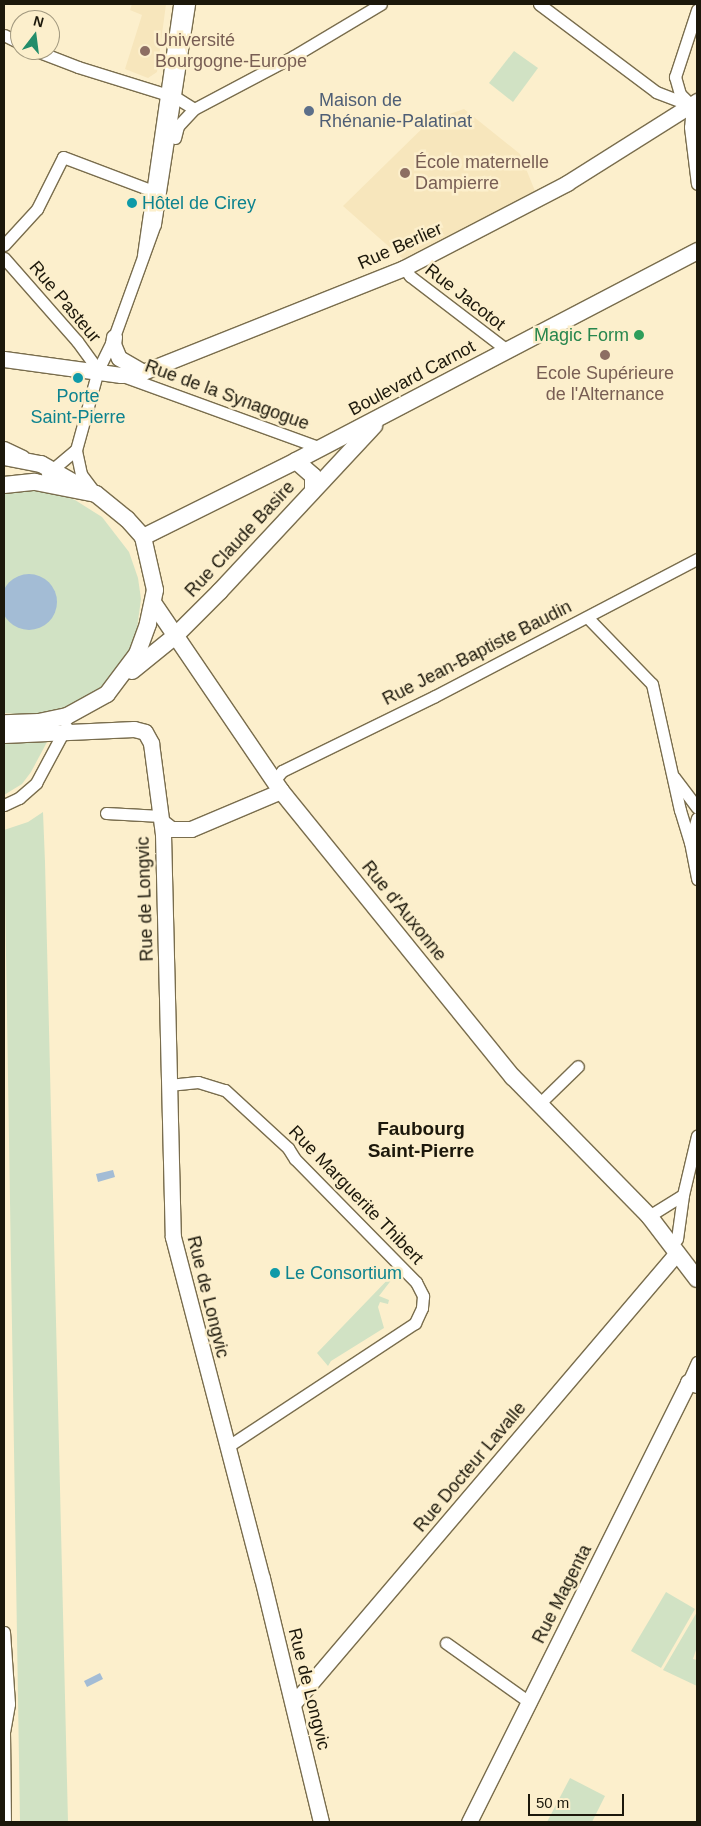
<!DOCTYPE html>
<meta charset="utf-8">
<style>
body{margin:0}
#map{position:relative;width:701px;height:1826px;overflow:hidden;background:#fcefcc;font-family:Arial,sans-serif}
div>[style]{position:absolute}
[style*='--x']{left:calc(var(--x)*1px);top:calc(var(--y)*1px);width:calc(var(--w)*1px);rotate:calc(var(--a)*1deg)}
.built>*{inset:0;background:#f7e6bc}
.green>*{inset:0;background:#d1e2c4}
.water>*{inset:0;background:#a3bcd5}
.round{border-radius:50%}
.roads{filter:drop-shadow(1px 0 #796d4d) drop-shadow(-1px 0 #796d4d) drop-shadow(0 1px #796d4d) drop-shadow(0 -1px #796d4d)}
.minor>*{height:11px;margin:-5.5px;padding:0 5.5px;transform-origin:5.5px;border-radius:5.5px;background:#fff}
.tertiary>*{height:15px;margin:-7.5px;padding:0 7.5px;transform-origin:7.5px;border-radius:7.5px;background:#fff}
.secondary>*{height:16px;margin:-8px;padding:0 8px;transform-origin:8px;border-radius:8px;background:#fff}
.dots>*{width:14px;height:14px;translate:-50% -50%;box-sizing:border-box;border:2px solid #fcefcc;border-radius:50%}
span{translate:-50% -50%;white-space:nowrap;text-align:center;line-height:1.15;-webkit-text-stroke:5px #fcefcc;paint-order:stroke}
.education-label{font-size:18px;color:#785e54}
.left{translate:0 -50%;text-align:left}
.service-label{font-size:18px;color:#4e5e75}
.culture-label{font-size:18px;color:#0d838f}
.street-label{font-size:18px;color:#1c180b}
.leisure-label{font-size:18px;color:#27864d}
.right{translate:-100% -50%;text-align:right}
.neighbourhood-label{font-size:19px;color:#1c180b;font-weight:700}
.frame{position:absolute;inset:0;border:5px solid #1c180b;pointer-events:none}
.north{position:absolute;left:10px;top:10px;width:50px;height:50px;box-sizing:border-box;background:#fcefcc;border:1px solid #a2997f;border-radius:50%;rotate:15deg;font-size:14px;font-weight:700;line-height:20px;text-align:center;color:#1c180b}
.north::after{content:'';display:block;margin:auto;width:18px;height:22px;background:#238d6b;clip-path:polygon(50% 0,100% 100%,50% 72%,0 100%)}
.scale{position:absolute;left:528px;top:1794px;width:96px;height:22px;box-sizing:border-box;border:2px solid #1c180b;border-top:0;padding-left:6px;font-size:15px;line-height:18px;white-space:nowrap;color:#1c180b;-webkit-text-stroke:4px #fcefcc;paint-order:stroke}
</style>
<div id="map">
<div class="built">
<div style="clip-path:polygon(132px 4px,166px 4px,157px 72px,148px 78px,125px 69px,142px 15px,130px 10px)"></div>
<div style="clip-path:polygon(464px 109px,520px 154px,535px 191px,403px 259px,343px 206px,439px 112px,444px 116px)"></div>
</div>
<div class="green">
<div style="clip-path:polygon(514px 51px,538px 68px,513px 102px,489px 83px)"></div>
<div style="clip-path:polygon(25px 489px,50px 491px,75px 500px,102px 517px,129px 552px,138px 578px,141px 599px,136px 636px,127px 657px,102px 688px,59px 711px,29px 715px,4px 713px,4px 492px)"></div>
<div style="clip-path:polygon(4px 739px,47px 742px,31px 772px,22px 784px,4px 795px)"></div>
<div style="clip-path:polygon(43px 812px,45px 862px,68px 1822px,20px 1822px,4px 830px,28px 822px)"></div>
<div style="clip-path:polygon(395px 1272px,396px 1274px,379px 1296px,389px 1300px,388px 1304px,380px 1302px,378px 1307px,384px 1328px,331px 1361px,328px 1366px,317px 1353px)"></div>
<div style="clip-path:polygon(666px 1592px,695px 1609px,661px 1668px,631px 1651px)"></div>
<div style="clip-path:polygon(697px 1612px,697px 1647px,693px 1659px,697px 1660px,697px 1686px,663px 1670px)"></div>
<div style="clip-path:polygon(570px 1778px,605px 1796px,592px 1822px,547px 1822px)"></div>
</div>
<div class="water">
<div class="round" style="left:1px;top:574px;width:56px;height:56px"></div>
<div style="clip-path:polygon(113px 1170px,115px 1177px,98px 1182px,96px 1174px)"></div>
<div style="clip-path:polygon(100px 1673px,103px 1679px,87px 1687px,84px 1681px)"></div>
</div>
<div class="roads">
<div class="minor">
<div style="--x:539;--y:4;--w:146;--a:36.9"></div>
<div style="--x:656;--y:92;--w:39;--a:21"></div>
<div style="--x:4;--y:35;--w:18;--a:27"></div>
<div style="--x:34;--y:50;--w:47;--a:21.1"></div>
<div style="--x:78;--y:67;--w:102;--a:17.2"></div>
<div style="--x:175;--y:97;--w:22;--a:32"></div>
<div style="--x:691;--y:105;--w:16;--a:-135"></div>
<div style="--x:680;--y:94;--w:18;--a:-106"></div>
<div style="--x:675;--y:77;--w:71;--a:-71.8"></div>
<div style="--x:692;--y:106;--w:21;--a:95"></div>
<div style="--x:690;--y:127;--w:57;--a:83"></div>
<div style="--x:175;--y:138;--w:12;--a:-76"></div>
<div style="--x:178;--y:126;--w:23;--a:-47"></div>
<div style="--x:194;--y:109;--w:113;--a:-27.9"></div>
<div style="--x:294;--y:56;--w:101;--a:-30.9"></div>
<div style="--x:4;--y:245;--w:49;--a:-47.5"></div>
<div style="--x:37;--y:209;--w:58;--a:-63.4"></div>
<div style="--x:63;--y:157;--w:96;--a:20.7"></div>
<div style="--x:143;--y:255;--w:254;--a:-81.8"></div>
<div style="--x:4;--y:258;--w:111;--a:48.7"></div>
<div style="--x:77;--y:341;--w:36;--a:54"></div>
<div style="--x:404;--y:268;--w:10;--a:53"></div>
<div style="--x:410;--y:276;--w:123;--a:37.4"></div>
<div style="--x:123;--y:376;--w:211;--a:20"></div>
<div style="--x:4;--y:447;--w:21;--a:25"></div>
<div style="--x:47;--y:474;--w:38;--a:-40"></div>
<div style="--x:96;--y:494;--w:25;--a:-127"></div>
<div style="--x:81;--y:474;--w:25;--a:-102"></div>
<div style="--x:76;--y:450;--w:83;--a:-74.6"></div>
<div style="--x:98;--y:370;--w:37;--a:-64"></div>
<div style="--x:114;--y:337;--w:120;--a:-70.1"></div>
<div style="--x:155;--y:224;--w:223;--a:-81.2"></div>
<div style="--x:587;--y:617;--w:93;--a:45.9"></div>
<div style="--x:652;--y:684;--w:129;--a:77.5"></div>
<div style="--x:680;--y:810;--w:34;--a:73"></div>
<div style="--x:674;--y:777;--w:38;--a:53"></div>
<div style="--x:274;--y:781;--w:13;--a:-51"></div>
<div style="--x:282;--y:771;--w:170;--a:-26.1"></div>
<div style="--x:435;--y:696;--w:296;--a:-27.6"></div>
<div style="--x:4;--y:805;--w:17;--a:-25"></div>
<div style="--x:19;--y:798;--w:23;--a:-41"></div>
<div style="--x:36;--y:783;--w:64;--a:-61.8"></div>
<div style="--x:106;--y:813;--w:55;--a:3.1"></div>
<div style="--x:697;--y:818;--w:25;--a:106"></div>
<div style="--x:690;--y:842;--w:38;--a:79"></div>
<div style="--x:169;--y:1085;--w:29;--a:-6"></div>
<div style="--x:198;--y:1082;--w:28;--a:17"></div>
<div style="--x:225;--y:1090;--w:86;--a:42.6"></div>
<div style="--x:288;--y:1148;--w:13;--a:58"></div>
<div style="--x:295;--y:1159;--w:173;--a:45.5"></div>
<div style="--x:416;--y:1282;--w:16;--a:63"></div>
<div style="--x:423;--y:1296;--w:12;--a:95"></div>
<div style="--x:422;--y:1308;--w:17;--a:115"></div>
<div style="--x:415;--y:1323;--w:225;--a:146.6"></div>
<div style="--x:539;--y:1104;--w:54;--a:-44.3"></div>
<div style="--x:649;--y:1216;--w:40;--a:-32"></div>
<div style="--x:677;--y:1239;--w:44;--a:-82.2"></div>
<div style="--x:683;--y:1195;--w:61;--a:-76.7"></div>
<div style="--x:688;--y:1382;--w:22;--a:-66"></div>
<div style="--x:4;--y:1632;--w:72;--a:86"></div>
<div style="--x:9;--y:1704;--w:27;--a:100"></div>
<div style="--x:4;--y:1731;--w:91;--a:89.4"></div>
<div style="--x:446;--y:1643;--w:102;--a:35.4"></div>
</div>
<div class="tertiary">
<div style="--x:114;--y:337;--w:7;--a:98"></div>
<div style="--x:113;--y:344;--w:15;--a:67"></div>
<div style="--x:119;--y:358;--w:28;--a:30"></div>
<div style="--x:4;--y:359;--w:118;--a:7.8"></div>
<div style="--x:121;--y:375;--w:22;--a:-8"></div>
<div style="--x:143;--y:372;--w:281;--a:-21.7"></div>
<div style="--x:404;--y:268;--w:184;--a:-27.5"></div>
<div style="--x:567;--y:183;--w:154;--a:-32.2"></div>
<div style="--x:4;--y:735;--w:130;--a:-2.6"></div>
<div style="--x:134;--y:729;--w:11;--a:15"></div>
<div style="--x:145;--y:732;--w:13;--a:61"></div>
<div style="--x:151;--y:743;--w:92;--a:82.5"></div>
<div style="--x:163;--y:834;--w:403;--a:88.6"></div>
<div style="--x:173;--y:1237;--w:352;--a:75.4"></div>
<div style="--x:262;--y:1578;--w:251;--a:76.4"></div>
<div style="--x:162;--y:822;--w:11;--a:38"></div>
<div style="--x:171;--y:829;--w:20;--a:0"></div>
<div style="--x:191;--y:829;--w:98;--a:-22.9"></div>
<div style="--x:293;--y:1704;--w:591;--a:-49.6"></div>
<div style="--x:469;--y:1822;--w:491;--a:-63.5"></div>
<div style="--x:688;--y:1382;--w:9;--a:18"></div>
</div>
<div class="secondary">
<div style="--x:4;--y:457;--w:38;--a:11"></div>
<div style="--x:41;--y:464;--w:43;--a:29.6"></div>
<div style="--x:296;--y:461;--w:23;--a:41"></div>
<div style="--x:313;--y:476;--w:14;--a:90"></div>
<div style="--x:4;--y:485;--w:31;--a:-6"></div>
<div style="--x:35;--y:482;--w:62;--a:11.1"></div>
<div style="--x:96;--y:494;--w:40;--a:39"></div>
<div style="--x:127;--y:519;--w:24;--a:48"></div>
<div style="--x:143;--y:537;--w:54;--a:77.2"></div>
<div style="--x:155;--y:590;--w:35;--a:102"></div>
<div style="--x:148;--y:624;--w:32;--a:110"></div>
<div style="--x:137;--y:654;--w:50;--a:126.9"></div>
<div style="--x:107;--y:694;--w:46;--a:151.2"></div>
<div style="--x:67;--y:716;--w:29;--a:168"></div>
<div style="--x:39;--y:722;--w:35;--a:178"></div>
<div style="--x:143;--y:537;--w:171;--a:-26.4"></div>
<div style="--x:296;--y:461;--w:453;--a:-27.6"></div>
<div style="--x:154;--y:604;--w:226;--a:55.8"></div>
<div style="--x:281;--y:791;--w:368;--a:51"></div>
<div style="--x:513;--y:1077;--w:194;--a:45.6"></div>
<div style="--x:649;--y:1216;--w:79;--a:52.7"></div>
<div style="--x:132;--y:671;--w:54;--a:-39"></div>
<div style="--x:174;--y:637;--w:65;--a:-45"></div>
<div style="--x:220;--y:591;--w:226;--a:-47"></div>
</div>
</div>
<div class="dots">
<div style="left:145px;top:51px;background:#8d6e63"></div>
<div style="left:309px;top:111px;background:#5c6f8a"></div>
<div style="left:405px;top:173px;background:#8d6e63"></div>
<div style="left:132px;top:203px;background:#0f9aa8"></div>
<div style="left:639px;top:335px;background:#2e9e5b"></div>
<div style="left:605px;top:355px;background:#8d6e63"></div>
<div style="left:78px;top:378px;background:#0f9aa8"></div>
<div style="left:275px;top:1273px;background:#0f9aa8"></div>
</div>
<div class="education-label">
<span class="left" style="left:155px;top:51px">Université<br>Bourgogne-Europe</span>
<span class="left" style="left:415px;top:173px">École maternelle<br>Dampierre</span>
<span style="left:605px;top:384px">Ecole Supérieure<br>de l'Alternance</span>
</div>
<div class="service-label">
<span class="left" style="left:319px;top:111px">Maison de<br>Rhénanie-Palatinat</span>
</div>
<div class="culture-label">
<span class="left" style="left:142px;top:203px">Hôtel de Cirey</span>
<span style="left:78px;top:407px">Porte<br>Saint-Pierre</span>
<span class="left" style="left:285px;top:1273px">Le Consortium</span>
</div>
<div class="street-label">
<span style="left:400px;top:246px;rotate:-24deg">Rue Berlier</span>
<span style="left:465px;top:297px;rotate:38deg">Rue Jacotot</span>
<span style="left:65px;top:302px;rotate:50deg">Rue Pasteur</span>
<span style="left:412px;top:378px;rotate:-28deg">Boulevard Carnot</span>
<span style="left:227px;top:395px;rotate:20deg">Rue de la Synagogue</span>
<span style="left:240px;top:539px;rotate:-47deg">Rue Claude Basire</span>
<span style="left:477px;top:653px;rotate:-27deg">Rue Jean-Baptiste Baudin</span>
<span style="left:145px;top:899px;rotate:-92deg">Rue de Longvic</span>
<span style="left:404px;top:911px;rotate:51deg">Rue d'Auxonne</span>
<span style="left:356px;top:1195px;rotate:46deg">Rue Marguerite Thibert</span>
<span style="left:208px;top:1297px;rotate:76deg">Rue de Longvic</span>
<span style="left:470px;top:1467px;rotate:-50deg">Rue Docteur Lavalle</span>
<span style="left:562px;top:1594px;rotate:-63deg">Rue Magenta</span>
<span style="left:309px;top:1689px;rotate:76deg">Rue de Longvic</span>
</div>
<div class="leisure-label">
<span class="right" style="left:629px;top:335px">Magic Form</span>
</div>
<div class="neighbourhood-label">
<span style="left:421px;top:1140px">Faubourg<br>Saint-Pierre</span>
</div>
<div class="frame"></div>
<div class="north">N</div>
<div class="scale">50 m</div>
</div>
